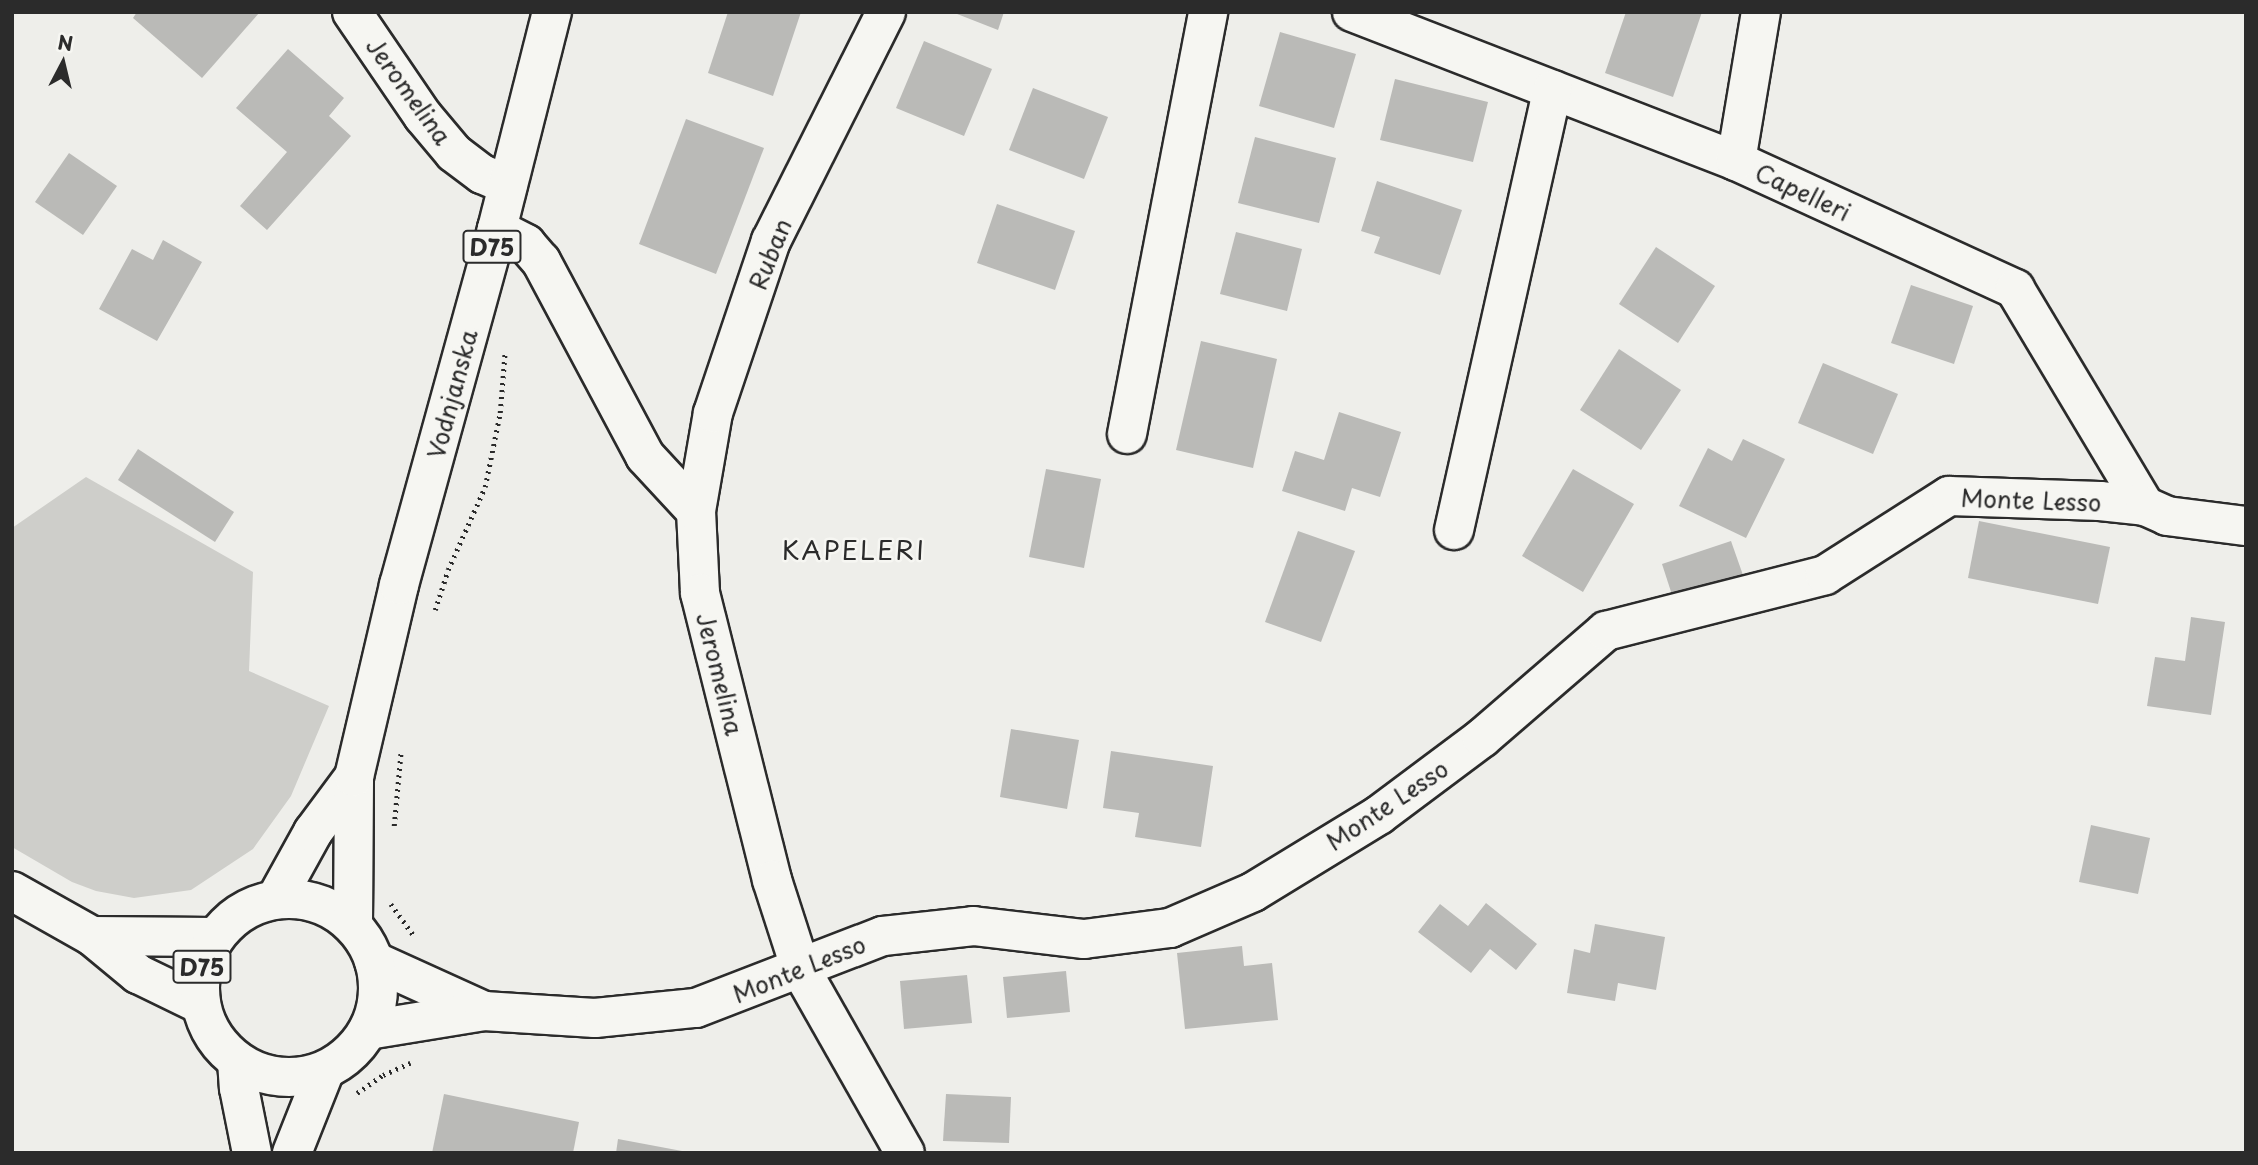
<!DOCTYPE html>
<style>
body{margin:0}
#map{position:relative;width:2258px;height:1165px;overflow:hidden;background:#eeeeea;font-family:"Playpen Sans",sans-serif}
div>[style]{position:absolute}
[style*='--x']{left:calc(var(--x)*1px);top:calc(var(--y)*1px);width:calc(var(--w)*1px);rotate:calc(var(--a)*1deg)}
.green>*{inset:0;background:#cececa}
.building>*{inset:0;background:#babab7}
.path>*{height:4.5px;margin-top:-2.25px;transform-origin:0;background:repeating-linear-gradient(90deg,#2b2b2b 0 2px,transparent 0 7px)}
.roads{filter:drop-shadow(2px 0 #2b2b2b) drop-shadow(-2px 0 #2b2b2b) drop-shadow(0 2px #2b2b2b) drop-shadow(0 -2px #2b2b2b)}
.minor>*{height:38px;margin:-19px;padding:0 19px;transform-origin:19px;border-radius:19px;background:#f6f6f2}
.major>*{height:38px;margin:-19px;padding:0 19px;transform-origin:19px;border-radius:19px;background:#f6f6f2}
.major>.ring{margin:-19px;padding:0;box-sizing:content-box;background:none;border:38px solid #f6f6f2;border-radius:50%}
span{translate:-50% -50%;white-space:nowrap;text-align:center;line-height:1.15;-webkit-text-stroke:5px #f6f6f2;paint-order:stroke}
.shield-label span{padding:2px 5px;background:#f6f6f2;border:2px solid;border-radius:5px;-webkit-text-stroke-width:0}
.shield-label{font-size:23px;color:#2b2b2b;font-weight:700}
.street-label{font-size:24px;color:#2b2b2b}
.neighbourhood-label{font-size:26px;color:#2b2b2b;letter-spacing:2px}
.frame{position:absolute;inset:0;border:14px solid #2b2b2b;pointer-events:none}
.north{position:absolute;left:28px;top:28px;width:70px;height:70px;-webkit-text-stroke:5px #f6f6f2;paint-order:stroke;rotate:7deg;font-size:19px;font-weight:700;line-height:28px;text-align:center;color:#2b2b2b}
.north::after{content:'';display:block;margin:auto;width:24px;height:32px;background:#2b2b2b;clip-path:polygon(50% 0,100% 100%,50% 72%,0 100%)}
</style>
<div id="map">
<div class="green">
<div style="clip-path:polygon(86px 477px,253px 572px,249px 671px,329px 706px,291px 796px,253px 849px,191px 890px,134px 898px,96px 891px,72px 882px,12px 847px,12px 528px)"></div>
</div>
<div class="building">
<div style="clip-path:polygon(137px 12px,260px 12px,202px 78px,133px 18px)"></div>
<div style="clip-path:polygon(728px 12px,801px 12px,773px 96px,708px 73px)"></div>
<div style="clip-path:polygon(952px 12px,1004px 12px,998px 30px)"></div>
<div style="clip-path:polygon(1626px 12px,1702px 12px,1673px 97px,1605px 73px)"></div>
<div style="clip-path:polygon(1280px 32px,1356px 54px,1334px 128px,1259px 106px)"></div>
<div style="clip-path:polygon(924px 41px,992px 69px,964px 136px,896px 108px)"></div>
<div style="clip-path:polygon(288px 49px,344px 98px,329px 116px,351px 136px,267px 230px,240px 206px,287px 152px,236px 108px)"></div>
<div style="clip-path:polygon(1395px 79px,1488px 102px,1473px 162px,1380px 140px)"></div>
<div style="clip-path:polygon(1033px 88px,1108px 117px,1084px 179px,1009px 150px)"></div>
<div style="clip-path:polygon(686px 119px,764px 148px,716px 274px,639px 244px)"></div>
<div style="clip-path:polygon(1255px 137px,1336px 158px,1319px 223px,1238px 203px)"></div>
<div style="clip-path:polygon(69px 153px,117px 186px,83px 235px,35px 202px)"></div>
<div style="clip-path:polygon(1377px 181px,1462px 210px,1440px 275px,1374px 253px,1380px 237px,1361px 231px)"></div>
<div style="clip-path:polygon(997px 204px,1075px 231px,1055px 290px,977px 263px)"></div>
<div style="clip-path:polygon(1236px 232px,1302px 249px,1287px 311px,1220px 294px)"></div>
<div style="clip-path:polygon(163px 240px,202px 262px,157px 341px,99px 309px,132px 249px,153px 260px)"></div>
<div style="clip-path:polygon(1656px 247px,1715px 286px,1678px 343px,1619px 304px)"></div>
<div style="clip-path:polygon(1911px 285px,1973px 306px,1954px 364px,1891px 343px)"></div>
<div style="clip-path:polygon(1201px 341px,1277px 359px,1253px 468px,1176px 450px)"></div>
<div style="clip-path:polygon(1619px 349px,1681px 390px,1641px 450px,1580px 410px)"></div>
<div style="clip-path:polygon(1823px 363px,1898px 394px,1873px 454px,1798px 423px)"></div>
<div style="clip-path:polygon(1339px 412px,1401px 432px,1380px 497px,1352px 488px,1345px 511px,1282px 491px,1295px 451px,1324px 460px)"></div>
<div style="clip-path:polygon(1743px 439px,1785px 459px,1746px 538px,1679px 506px,1708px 448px,1732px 461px)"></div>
<div style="clip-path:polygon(138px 449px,234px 512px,215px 542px,118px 480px)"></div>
<div style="clip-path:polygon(1046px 469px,1101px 479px,1084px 568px,1029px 557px)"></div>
<div style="clip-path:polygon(1573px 469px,1634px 504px,1583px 592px,1522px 556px)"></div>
<div style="clip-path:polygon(1979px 521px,2110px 547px,2098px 604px,1968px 578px)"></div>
<div style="clip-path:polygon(1298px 531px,1355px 551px,1321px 642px,1265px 622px)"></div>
<div style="clip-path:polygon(1731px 541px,1744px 578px,1674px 601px,1662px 564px)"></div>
<div style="clip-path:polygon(2191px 617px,2225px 622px,2211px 715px,2147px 706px,2155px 657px,2185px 661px)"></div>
<div style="clip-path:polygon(1011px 729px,1079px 740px,1067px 809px,1000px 797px)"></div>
<div style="clip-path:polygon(1111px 751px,1213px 766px,1201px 847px,1135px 837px,1139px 813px,1103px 808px)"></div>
<div style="clip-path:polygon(2091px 825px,2150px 838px,2138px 894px,2079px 882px)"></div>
<div style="clip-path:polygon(1486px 903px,1537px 944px,1516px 970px,1490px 949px,1471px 973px,1418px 932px,1440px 904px,1468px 926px)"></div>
<div style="clip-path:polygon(1595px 924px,1665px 937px,1656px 990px,1618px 983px,1615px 1001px,1567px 993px,1574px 949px,1590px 953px)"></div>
<div style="clip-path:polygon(1242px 946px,1244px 966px,1272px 963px,1278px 1020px,1185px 1029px,1177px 953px)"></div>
<div style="clip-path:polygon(1066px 971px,1070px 1012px,1007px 1018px,1003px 977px)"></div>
<div style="clip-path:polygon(967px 975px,972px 1023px,904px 1029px,900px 981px)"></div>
<div style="clip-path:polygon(444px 1094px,579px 1122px,573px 1153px,432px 1153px)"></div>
<div style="clip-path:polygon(946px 1094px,1011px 1097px,1009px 1143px,943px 1141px)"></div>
<div style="clip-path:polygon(618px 1139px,682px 1151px,682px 1153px,616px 1153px)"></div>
</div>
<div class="path">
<div style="--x:435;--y:610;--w:42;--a:-72"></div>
<div style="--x:448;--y:570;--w:91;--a:-66"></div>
<div style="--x:485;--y:487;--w:76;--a:-78.5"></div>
<div style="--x:500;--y:413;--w:62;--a:-85.4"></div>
<div style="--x:394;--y:826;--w:75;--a:-84.7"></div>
<div style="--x:391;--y:904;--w:39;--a:54"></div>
<div style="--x:357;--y:1093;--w:32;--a:-35"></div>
<div style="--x:383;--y:1075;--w:30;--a:-24"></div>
</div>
<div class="roads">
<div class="minor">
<div style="--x:352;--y:12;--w:126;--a:55.7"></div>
<div style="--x:423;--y:116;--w:48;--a:50"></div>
<div style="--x:454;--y:153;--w:35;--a:37"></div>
<div style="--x:482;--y:174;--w:28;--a:23"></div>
<div style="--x:1352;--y:12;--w:412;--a:21.2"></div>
<div style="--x:1736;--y:161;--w:307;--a:24.6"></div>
<div style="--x:2015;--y:289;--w:253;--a:59.1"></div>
<div style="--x:1736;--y:161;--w:151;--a:-80.5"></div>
<div style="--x:497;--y:229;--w:33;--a:27"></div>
<div style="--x:526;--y:244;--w:23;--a:49"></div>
<div style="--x:541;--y:261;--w:221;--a:61.9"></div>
<div style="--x:645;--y:456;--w:75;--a:47.2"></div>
<div style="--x:696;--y:511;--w:82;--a:87.2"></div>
<div style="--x:700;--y:593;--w:296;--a:75.9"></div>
<div style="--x:772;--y:880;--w:95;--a:72.1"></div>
<div style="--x:801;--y:970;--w:210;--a:60.4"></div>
<div style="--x:1127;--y:434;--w:430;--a:-79.1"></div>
<div style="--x:696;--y:511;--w:99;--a:-80.2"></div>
<div style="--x:713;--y:413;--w:182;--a:-71.4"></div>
<div style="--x:771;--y:241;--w:256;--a:-63.3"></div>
<div style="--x:1454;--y:530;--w:451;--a:-77.4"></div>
<div style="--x:12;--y:891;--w:92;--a:29.4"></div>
<div style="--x:92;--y:936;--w:60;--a:39.6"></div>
<div style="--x:138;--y:974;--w:69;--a:25.8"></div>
<div style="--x:92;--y:936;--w:122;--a:0.5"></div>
<div style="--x:374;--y:961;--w:121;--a:24.4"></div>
<div style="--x:368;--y:1030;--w:118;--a:-9.3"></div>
<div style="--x:484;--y:1011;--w:111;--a:3.6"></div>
<div style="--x:595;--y:1018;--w:101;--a:-5.7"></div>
<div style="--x:696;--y:1008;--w:200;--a:-21.1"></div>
<div style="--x:883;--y:936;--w:91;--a:-6.3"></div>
<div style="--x:973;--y:926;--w:112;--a:6.7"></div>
<div style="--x:1084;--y:939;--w:87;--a:-7.3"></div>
<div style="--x:1170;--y:928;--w:90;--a:-23.4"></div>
<div style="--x:1253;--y:892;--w:148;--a:-31.4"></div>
<div style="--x:1379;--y:815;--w:129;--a:-36.8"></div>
<div style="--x:1482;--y:738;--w:164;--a:-40.8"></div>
<div style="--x:1606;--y:631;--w:226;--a:-14.3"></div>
<div style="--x:1825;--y:575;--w:147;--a:-32.5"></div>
<div style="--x:1949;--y:496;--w:151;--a:1.9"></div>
<div style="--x:2100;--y:501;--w:45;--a:6.3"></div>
<div style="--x:2145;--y:506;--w:24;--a:24"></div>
<div style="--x:2167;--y:516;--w:80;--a:7.2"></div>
</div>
<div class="major">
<div class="ring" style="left:200px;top:899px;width:140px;height:140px"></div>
<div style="--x:276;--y:899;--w:77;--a:-61.1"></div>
<div style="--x:313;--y:832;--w:69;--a:-53.3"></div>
<div style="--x:353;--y:925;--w:148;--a:-89.6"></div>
<div style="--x:354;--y:777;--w:197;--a:-76.8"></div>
<div style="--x:399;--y:585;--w:369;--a:-74.6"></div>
<div style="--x:497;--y:229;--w:224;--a:-75.8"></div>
<div style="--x:237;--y:1061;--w:27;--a:86"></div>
<div style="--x:239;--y:1088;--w:66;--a:78.7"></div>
<div style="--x:292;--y:1153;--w:89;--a:-68.3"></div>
</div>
</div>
<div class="shield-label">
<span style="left:492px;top:247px">D75</span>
<span style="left:202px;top:967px">D75</span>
</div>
<div class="street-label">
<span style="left:409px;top:91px;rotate:54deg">Jeromelina</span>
<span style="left:1803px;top:192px;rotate:25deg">Capelleri</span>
<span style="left:770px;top:254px;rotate:-68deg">Ruban</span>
<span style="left:452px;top:394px;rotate:-75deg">Vodnjanska</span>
<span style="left:2031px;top:500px;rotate:2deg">Monte Lesso</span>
<span style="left:720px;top:674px;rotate:76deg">Jeromelina</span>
<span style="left:1387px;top:805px;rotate:-34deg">Monte Lesso</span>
<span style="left:799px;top:969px;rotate:-22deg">Monte Lesso</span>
</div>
<div class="neighbourhood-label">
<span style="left:854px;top:550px">KAPELERI</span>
</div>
<div class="frame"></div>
<div class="north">N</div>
</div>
